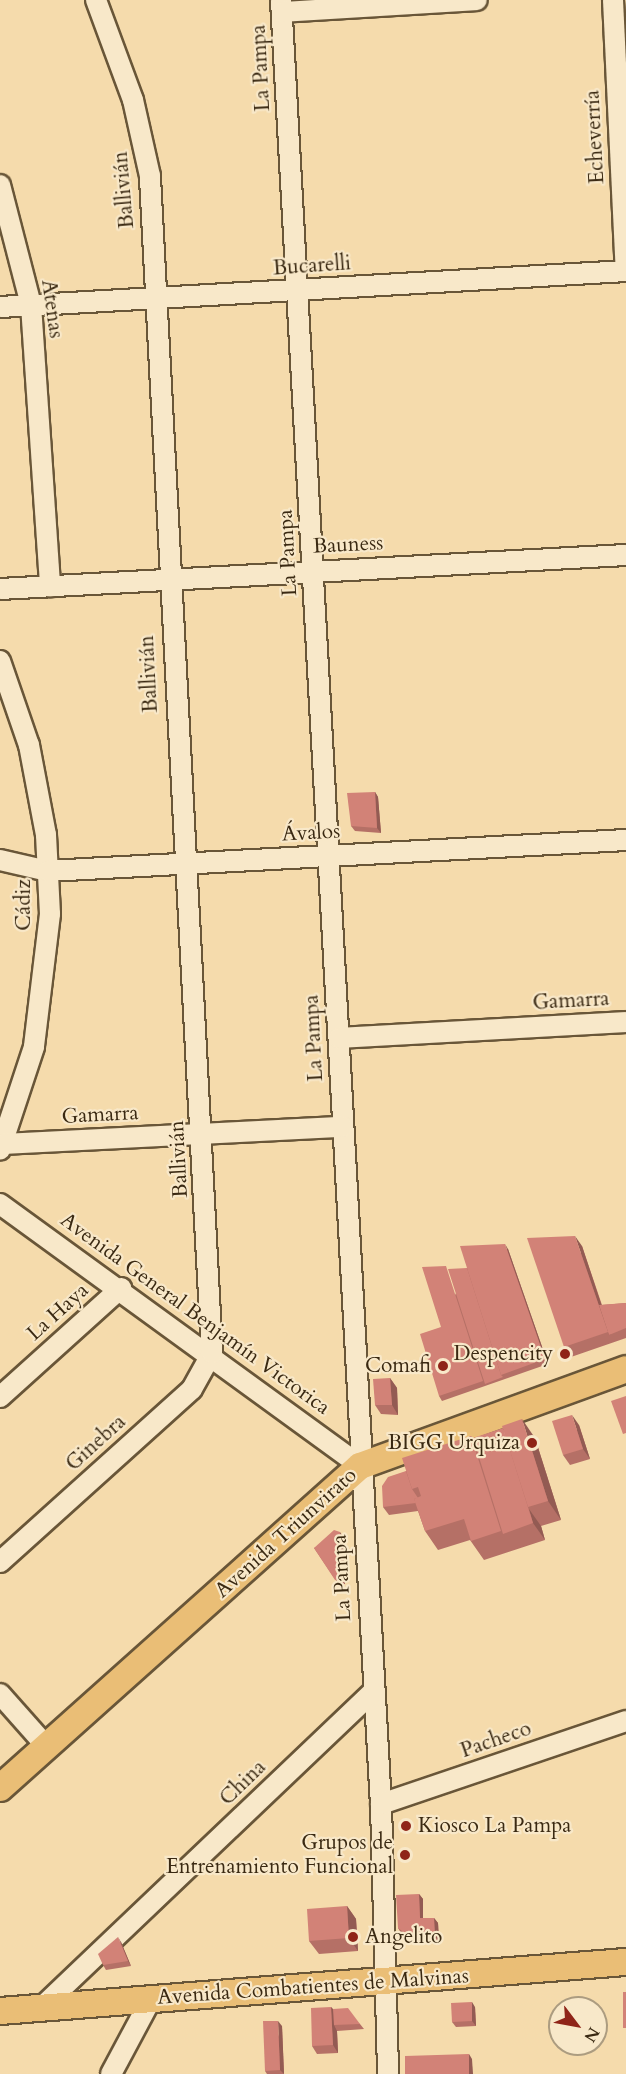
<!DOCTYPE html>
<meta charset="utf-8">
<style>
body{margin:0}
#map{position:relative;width:626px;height:2074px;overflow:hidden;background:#f5dbac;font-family:Cardo,serif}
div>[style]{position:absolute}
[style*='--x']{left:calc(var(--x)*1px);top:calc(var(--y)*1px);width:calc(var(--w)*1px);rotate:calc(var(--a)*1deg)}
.roads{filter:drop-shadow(2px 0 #695638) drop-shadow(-2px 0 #695638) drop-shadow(0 2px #695638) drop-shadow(0 -2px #695638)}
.minor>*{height:20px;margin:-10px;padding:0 10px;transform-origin:10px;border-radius:10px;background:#f8e8c9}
.major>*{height:26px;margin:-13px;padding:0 13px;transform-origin:13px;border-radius:13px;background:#eabe76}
.wall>*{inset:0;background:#b57066}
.shaded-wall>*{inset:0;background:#935b53}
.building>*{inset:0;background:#d28277}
.dots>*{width:16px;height:16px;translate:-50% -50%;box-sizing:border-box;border:3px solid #f8e8c9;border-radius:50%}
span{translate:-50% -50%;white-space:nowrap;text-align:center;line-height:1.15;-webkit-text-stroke:4.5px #f8e8c9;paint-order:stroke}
.street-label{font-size:21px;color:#3a2912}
.poi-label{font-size:21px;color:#3a2912}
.right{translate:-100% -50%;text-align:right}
.left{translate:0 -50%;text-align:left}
.north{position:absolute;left:548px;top:1996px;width:60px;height:60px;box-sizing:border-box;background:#f8e8c9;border:2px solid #ac9c80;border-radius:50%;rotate:122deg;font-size:16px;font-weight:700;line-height:24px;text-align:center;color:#3a2912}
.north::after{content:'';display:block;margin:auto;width:21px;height:27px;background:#8f2418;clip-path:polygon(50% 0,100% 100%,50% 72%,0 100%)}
</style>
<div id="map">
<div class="roads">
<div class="minor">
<div style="--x:281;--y:0;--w:1807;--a:86.83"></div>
<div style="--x:381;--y:1804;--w:270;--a:88.5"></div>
<div style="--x:613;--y:0;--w:271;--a:87.3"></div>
<div style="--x:282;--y:12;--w:195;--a:-3.5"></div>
<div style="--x:0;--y:185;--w:124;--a:75.5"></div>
<div style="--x:31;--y:305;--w:282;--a:86.1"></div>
<div style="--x:0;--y:307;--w:627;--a:-3.29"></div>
<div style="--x:0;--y:589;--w:627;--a:-3.11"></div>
<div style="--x:0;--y:661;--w:89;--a:71"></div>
<div style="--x:29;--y:745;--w:92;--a:79.3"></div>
<div style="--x:46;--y:835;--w:79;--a:87.1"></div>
<div style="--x:50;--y:914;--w:134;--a:96.9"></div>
<div style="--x:34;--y:1047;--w:108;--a:108.3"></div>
<div style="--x:0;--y:860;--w:49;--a:12.9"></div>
<div style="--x:48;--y:871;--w:579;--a:-3.07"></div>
<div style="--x:339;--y:1038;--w:287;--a:-3.2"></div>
<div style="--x:4;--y:1144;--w:339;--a:-2.9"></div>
<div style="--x:0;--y:1204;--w:445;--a:36"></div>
<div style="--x:0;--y:1397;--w:163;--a:-42"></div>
<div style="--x:0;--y:1562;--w:258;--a:-42"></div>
<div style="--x:192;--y:1389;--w:41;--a:-60.9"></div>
<div style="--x:212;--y:1353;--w:1179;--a:-93.02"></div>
<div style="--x:150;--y:176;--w:78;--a:-102.6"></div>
<div style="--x:133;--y:100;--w:107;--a:-110.3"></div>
<div style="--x:0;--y:1694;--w:71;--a:48.4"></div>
<div style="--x:381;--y:1804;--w:259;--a:-18.7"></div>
<div style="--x:42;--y:2007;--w:456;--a:-43.6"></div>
<div style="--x:111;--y:2074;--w:85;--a:-61.9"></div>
</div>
<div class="major">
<div style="--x:0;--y:1788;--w:483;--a:-41.8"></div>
<div style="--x:360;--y:1466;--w:283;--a:-20"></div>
<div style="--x:0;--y:2011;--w:628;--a:-4.48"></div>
</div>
</div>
<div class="wall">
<div style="clip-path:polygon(375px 792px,378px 797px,381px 833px,355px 831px,351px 826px)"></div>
<div style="clip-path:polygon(582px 1246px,602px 1305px,626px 1303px,626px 1338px,571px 1357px,564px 1347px)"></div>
<div style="clip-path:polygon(508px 1249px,548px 1364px,442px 1401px,439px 1396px,441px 1327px,467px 1268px)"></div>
<div style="clip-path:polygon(390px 1378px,397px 1388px,398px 1415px,381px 1414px,375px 1405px)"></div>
<div style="clip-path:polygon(579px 1425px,590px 1459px,570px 1465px,563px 1455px)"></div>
<div style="clip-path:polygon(471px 1436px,473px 1438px,535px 1438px,561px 1520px,541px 1526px,545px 1540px,484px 1560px,470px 1540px,438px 1550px,425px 1531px,418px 1511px,389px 1515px,383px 1507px,406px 1471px)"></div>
<div style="clip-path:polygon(343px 1537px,345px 1584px,339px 1585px,314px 1548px)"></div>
<div style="clip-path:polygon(419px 1894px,423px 1899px,423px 1918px,434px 1918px,438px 1923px,439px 1941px,414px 1942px,401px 1933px,398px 1928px)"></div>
<div style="clip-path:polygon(347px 1906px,356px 1919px,358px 1951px,319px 1954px,309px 1941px)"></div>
<div style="clip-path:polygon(121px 1942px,131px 1966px,106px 1970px,103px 1965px)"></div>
<div style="clip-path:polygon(331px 2007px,333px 2009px,360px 2024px,364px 2029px,337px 2031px,338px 2053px,317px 2054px,312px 2046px)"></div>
<div style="clip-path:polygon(475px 2007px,476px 2026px,456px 2027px,452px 2022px)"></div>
<div style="clip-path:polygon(282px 2026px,284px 2074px,267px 2074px,265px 2071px)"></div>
</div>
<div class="shaded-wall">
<div style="clip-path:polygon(375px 792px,378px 797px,381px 833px,377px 828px)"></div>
<div style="clip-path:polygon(575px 1236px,582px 1246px,611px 1334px,609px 1335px,608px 1332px)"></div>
<div style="clip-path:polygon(505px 1244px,508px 1249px,548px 1364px,545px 1359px)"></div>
<div style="clip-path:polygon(390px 1378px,397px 1388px,398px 1415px,392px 1405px)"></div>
<div style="clip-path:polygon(572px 1415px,579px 1425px,590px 1459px,583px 1449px)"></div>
<div style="clip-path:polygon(522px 1419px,535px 1438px,561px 1520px,548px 1501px)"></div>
<div style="clip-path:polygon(529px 1509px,541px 1526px,545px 1540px,533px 1523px)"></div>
<div style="clip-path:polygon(340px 1532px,343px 1537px,345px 1584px,341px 1579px)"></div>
<div style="clip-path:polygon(419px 1894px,423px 1899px,423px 1923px,420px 1918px)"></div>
<div style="clip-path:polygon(347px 1906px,356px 1919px,358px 1951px,349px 1938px)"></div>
<div style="clip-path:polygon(434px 1918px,438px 1923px,439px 1941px,435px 1936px)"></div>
<div style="clip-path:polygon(118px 1937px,121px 1942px,131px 1966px,128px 1961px)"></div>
<div style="clip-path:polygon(472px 2002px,475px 2007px,476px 2026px,472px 2021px)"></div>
<div style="clip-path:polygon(331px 2007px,337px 2014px,334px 2025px,337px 2031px,338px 2053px,333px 2045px)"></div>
<div style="clip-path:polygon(278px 2021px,282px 2026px,284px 2074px,280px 2070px)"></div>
<div style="clip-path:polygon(469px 2054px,472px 2059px,473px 2074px,469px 2074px)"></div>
</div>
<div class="building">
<div style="clip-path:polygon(375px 792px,377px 828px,351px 826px,347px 793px)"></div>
<div style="clip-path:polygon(575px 1236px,608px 1332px,564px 1347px,527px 1238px)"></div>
<div style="clip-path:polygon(505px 1244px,545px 1359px,501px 1375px,460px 1246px)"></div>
<div style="clip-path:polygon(446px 1266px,483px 1381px,439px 1396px,420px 1334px,441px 1327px,422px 1267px)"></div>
<div style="clip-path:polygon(467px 1268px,501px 1375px,503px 1377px,485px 1384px,448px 1269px)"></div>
<div style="clip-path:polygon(626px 1303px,626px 1328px,609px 1335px,599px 1305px)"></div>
<div style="clip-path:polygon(390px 1378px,392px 1405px,375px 1405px,373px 1379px)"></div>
<div style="clip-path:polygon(626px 1396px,626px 1433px,623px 1434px,611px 1401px)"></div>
<div style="clip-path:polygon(572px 1415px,583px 1449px,563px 1455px,552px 1421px)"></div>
<div style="clip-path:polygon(522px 1419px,548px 1501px,528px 1507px,502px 1426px)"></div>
<div style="clip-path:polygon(503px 1428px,533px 1523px,503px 1534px,473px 1438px)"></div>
<div style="clip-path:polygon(471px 1436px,501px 1531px,471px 1541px,464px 1519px,425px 1531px,414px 1499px,421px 1496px,418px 1487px,412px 1489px,402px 1458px)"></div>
<div style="clip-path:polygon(406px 1471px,412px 1489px,418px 1498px,414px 1499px,416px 1503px,383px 1507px,382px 1486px,388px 1477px)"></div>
<div style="clip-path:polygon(334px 1530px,340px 1532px,341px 1579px,335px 1580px,314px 1548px)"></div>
<div style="clip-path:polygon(419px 1894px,420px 1918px,434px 1918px,435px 1936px,410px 1937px,398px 1928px,396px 1895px)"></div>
<div style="clip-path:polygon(347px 1906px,349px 1938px,309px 1941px,307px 1909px)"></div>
<div style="clip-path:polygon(118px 1937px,128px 1961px,103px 1965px,98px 1954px)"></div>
<div style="clip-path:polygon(623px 1992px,626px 1992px,626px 2028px,623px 2028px)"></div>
<div style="clip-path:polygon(472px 2002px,472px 2021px,452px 2022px,451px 2003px)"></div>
<div style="clip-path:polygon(331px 2007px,333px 2045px,312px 2046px,311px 2008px)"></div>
<div style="clip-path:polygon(348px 2008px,360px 2024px,334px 2025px,333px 2009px)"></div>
<div style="clip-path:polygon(263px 2021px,278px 2021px,280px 2070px,265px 2071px)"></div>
<div style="clip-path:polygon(469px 2054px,469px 2074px,405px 2074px,405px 2056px)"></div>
</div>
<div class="dots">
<div style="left:565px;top:1354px;background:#8f2418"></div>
<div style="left:443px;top:1366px;background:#8f2418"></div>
<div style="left:532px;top:1443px;background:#8f2418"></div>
<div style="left:406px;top:1826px;background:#8f2418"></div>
<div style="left:405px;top:1855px;background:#8f2418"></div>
<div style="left:353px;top:1937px;background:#8f2418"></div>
</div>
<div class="street-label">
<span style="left:261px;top:68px;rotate:-93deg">La Pampa</span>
<span style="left:595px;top:137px;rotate:-93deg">Echeverría</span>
<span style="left:124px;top:190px;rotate:-95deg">Ballivián</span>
<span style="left:312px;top:266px;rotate:-4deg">Bucarelli</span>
<span style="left:52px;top:309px;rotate:82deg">Atenas</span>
<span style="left:348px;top:545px;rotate:-3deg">Bauness</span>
<span style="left:288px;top:553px;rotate:-93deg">La Pampa</span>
<span style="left:149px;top:674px;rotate:-93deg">Ballivián</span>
<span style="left:311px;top:833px;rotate:-3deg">Ávalos</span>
<span style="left:24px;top:905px;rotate:-90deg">Cádiz</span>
<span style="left:571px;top:1001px;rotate:-3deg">Gamarra</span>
<span style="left:314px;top:1038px;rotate:-93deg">La Pampa</span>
<span style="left:100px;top:1115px;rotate:-3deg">Gamarra</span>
<span style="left:179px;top:1159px;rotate:-93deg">Ballivián</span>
<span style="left:58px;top:1312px;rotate:-42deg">La Haya</span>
<span style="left:195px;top:1314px;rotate:36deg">Avenida General Benjamín Victorica</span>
<span style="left:96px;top:1443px;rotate:-42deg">Ginebra</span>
<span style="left:286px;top:1533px;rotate:-42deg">Avenida Triunvirato</span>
<span style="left:342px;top:1578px;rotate:-93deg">La Pampa</span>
<span style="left:496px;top:1740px;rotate:-19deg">Pacheco</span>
<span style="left:243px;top:1783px;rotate:-44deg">China</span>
<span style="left:313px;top:1987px;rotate:-4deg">Avenida Combatientes de Malvinas</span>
</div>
<div class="poi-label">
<span class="right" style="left:553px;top:1354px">Despencity</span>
<span class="right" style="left:431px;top:1366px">Comafi</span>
<span class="right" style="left:520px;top:1443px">BIGG Urquiza</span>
<span class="left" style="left:418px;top:1826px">Kiosco La Pampa</span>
<span class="right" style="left:393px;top:1855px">Grupos de<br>Entrenamiento Funcional</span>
<span class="left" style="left:365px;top:1937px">Angelito</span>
</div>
<div class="north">N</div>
</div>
